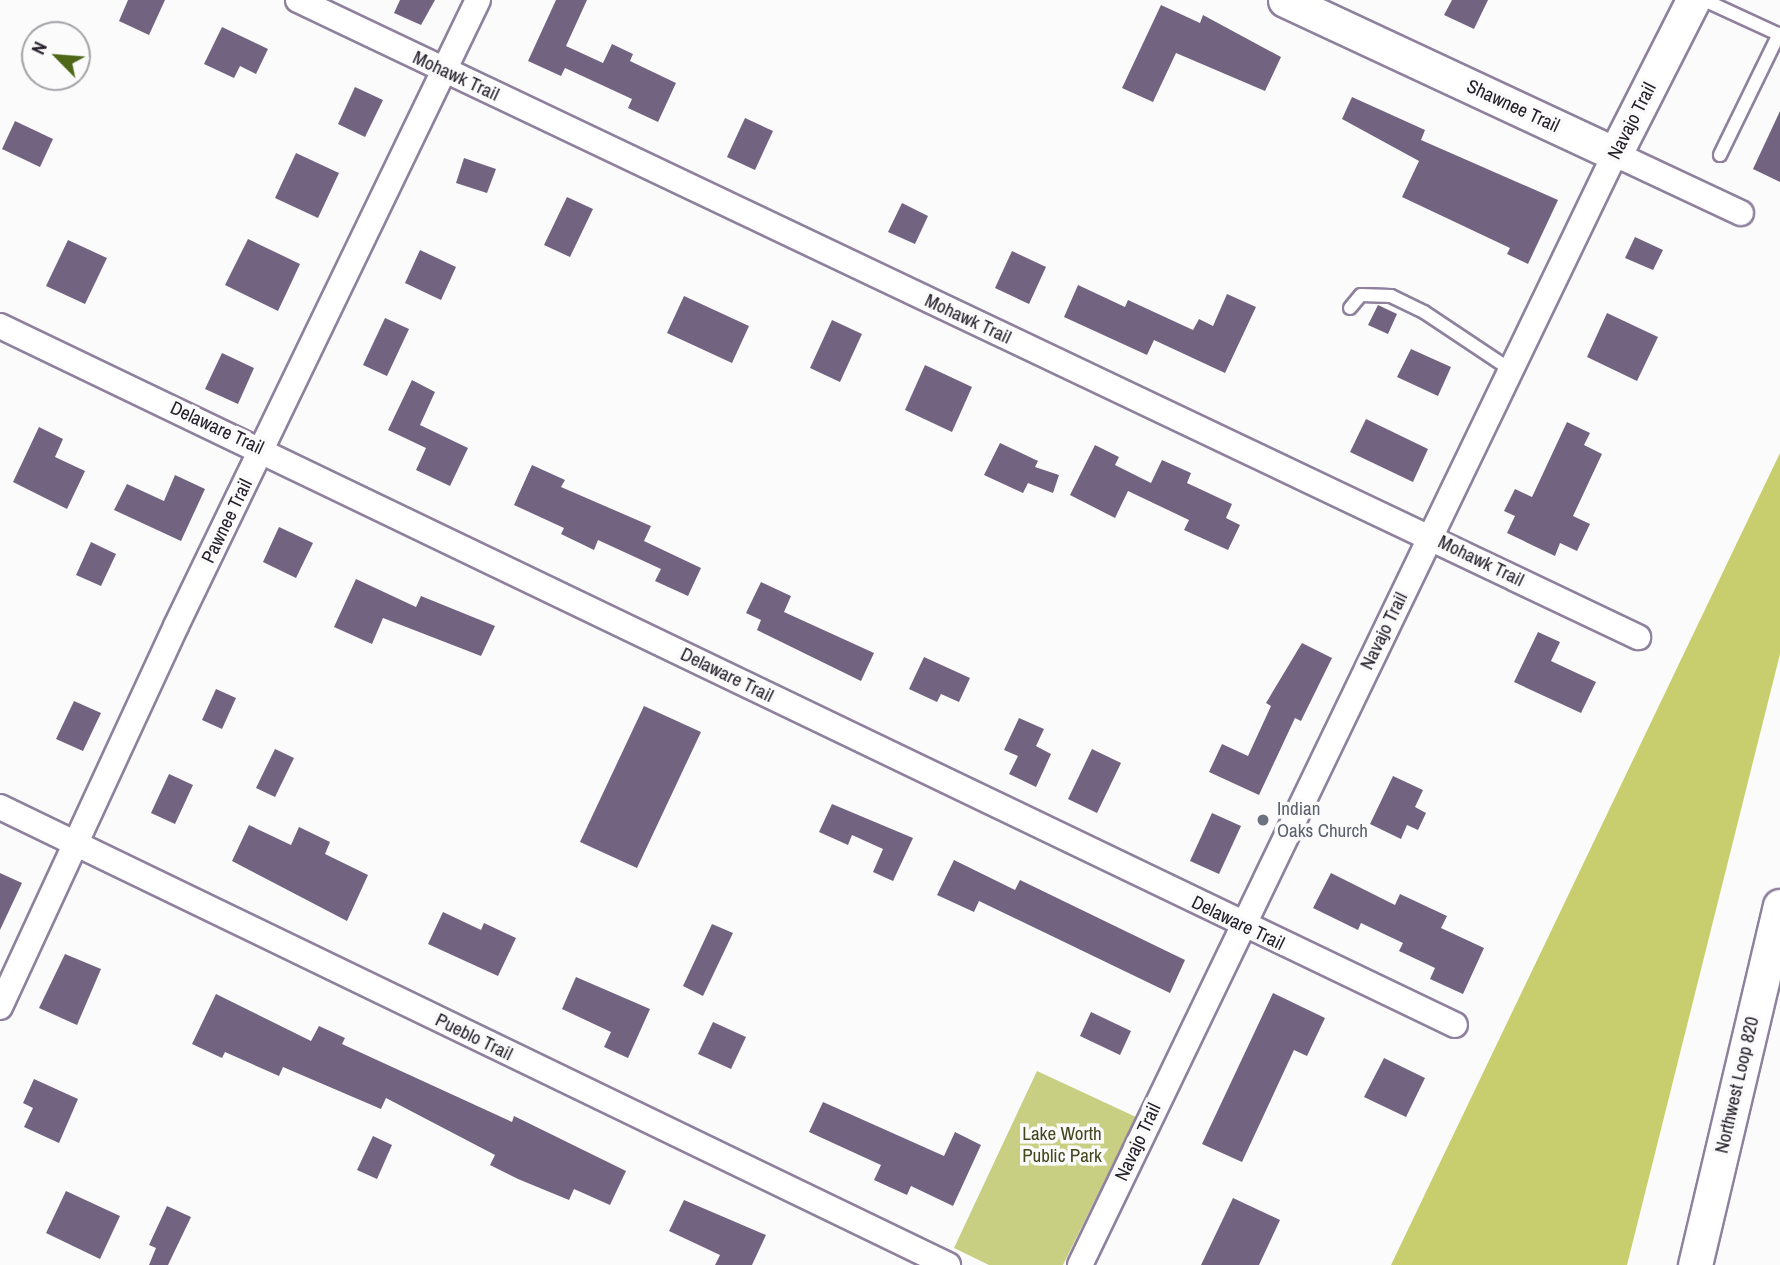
<!DOCTYPE html>
<style>
body{margin:0}
#map{position:relative;width:1780px;height:1265px;overflow:hidden;background:#fbfbfb;font-family:"Archivo Narrow",sans-serif}
div>[style]{position:absolute}
[style*='--x']{left:calc(var(--x)*1px);top:calc(var(--y)*1px);width:calc(var(--w)*1px);rotate:calc(var(--a)*1deg)}
.green>*{inset:0;background:#c9cf82}
.forest>*{inset:0;background:#c8cd6d}
.building>*{inset:0;background:#726480}
.roads{filter:drop-shadow(2px 0 #8f819e) drop-shadow(-2px 0 #8f819e) drop-shadow(0 2px #8f819e) drop-shadow(0 -2px #8f819e)}
.lane>*{height:12px;margin:-6px;padding:0 6px;transform-origin:6px;border-radius:6px;background:#fff}
.street>*{height:24px;margin:-12px;padding:0 12px;transform-origin:12px;border-radius:12px;background:#fff}
.secondary>*{height:33px;margin:-16.5px;padding:0 16.5px;transform-origin:16.5px;border-radius:16.5px;background:#fff}
.dots>*{width:19px;height:19px;translate:-50% -50%;box-sizing:border-box;border:4px solid #fbfbfb;border-radius:50%}
span{translate:-50% -50%;white-space:nowrap;text-align:center;line-height:1.15;-webkit-text-stroke:7px #fbfbfb;paint-order:stroke}
.street-label{font-size:19px;color:#26202c}
.worship-label{font-size:19px;color:#5b616d}
.left{translate:0 -50%;text-align:left}
.park-label{font-size:19px;color:#44471e}
.north{position:absolute;left:21px;top:21px;width:70px;height:70px;box-sizing:border-box;background:#fbfbfb;border:2px solid #a6a3a8;border-radius:50%;rotate:295deg;font-size:19px;font-weight:700;line-height:28px;text-align:center;color:#26202c}
.north::after{content:'';display:block;margin:auto;width:24px;height:32px;background:#4f6818;clip-path:polygon(50% 0,100% 100%,50% 72%,0 100%)}
</style>
<div id="map">
<div class="green">
<div style="clip-path:polygon(1037px 1071px,1136px 1117px,1063px 1265px,989px 1265px,954px 1248px)"></div>
</div>
<div class="forest">
<div style="clip-path:polygon(1780px 453px,1780px 654px,1627px 1265px,1391px 1265px)"></div>
</div>
<div class="building">
<div style="clip-path:polygon(128px 0,165px 0,149px 35px,119px 21px)"></div>
<div style="clip-path:polygon(400px 0,435px 0,421px 25px,394px 13px)"></div>
<div style="clip-path:polygon(556px 0,587px 0,566px 46px,603px 63px,612px 44px,633px 54px,630px 61px,676px 83px,658px 122px,628px 108px,632px 99px,565px 68px,561px 76px,528px 61px)"></div>
<div style="clip-path:polygon(1452px 0,1488px 0,1474px 29px,1444px 15px)"></div>
<div style="clip-path:polygon(1161px 5px,1200px 23px,1203px 15px,1281px 57px,1265px 91px,1176px 53px,1153px 102px,1122px 88px)"></div>
<div style="clip-path:polygon(222px 27px,268px 49px,256px 74px,240px 66px,234px 78px,204px 64px)"></div>
<div style="clip-path:polygon(355px 87px,383px 100px,365px 137px,338px 124px)"></div>
<div style="clip-path:polygon(1352px 97px,1425px 130px,1421px 140px,1558px 200px,1528px 264px,1507px 254px,1510px 248px,1402px 197px,1419px 161px,1342px 119px)"></div>
<div style="clip-path:polygon(1780px 111px,1780px 182px,1753px 169px)"></div>
<div style="clip-path:polygon(745px 118px,773px 131px,755px 170px,727px 157px)"></div>
<div style="clip-path:polygon(15px 121px,53px 139px,40px 167px,2px 149px)"></div>
<div style="clip-path:polygon(296px 153px,339px 173px,318px 218px,275px 198px)"></div>
<div style="clip-path:polygon(464px 158px,496px 169px,487px 193px,456px 183px)"></div>
<div style="clip-path:polygon(567px 197px,593px 209px,570px 257px,544px 245px)"></div>
<div style="clip-path:polygon(902px 203px,928px 216px,915px 244px,888px 232px)"></div>
<div style="clip-path:polygon(1635px 237px,1663px 250px,1653px 270px,1625px 258px)"></div>
<div style="clip-path:polygon(248px 239px,300px 264px,278px 311px,225px 285px)"></div>
<div style="clip-path:polygon(68px 240px,107px 258px,85px 304px,46px 286px)"></div>
<div style="clip-path:polygon(420px 250px,456px 267px,441px 300px,405px 283px)"></div>
<div style="clip-path:polygon(1012px 251px,1046px 267px,1029px 304px,995px 288px)"></div>
<div style="clip-path:polygon(1078px 285px,1125px 307px,1128px 300px,1193px 330px,1199px 319px,1213px 326px,1227px 294px,1256px 307px,1225px 373px,1154px 340px,1147px 355px,1064px 317px)"></div>
<div style="clip-path:polygon(684px 296px,749px 326px,732px 363px,667px 333px)"></div>
<div style="clip-path:polygon(1378px 305px,1397px 314px,1388px 334px,1368px 325px)"></div>
<div style="clip-path:polygon(1607px 313px,1658px 337px,1637px 381px,1587px 357px)"></div>
<div style="clip-path:polygon(385px 318px,409px 329px,387px 376px,363px 365px)"></div>
<div style="clip-path:polygon(832px 320px,862px 334px,840px 382px,810px 368px)"></div>
<div style="clip-path:polygon(1411px 349px,1451px 367px,1438px 396px,1397px 377px)"></div>
<div style="clip-path:polygon(222px 353px,254px 368px,238px 404px,205px 389px)"></div>
<div style="clip-path:polygon(925px 365px,972px 387px,952px 432px,905px 410px)"></div>
<div style="clip-path:polygon(412px 380px,435px 392px,420px 425px,468px 448px,450px 486px,416px 470px,426px 448px,388px 430px)"></div>
<div style="clip-path:polygon(1366px 419px,1428px 449px,1413px 482px,1350px 452px)"></div>
<div style="clip-path:polygon(1567px 422px,1590px 433px,1584px 445px,1602px 454px,1573px 516px,1590px 524px,1577px 551px,1560px 543px,1555px 556px,1507px 533px,1515px 516px,1504px 511px,1515px 489px,1532px 497px)"></div>
<div style="clip-path:polygon(39px 427px,63px 439px,55px 457px,85px 471px,67px 509px,13px 482px)"></div>
<div style="clip-path:polygon(1000px 443px,1038px 461px,1035px 467px,1059px 475px,1053px 493px,1028px 483px,1023px 493px,984px 475px)"></div>
<div style="clip-path:polygon(1095px 445px,1119px 457px,1115px 465px,1151px 483px,1162px 460px,1191px 473px,1187px 483px,1232px 504px,1226px 518px,1240px 525px,1228px 550px,1184px 530px,1189px 520px,1128px 491px,1115px 518px,1070px 495px)"></div>
<div style="clip-path:polygon(532px 465px,565px 480px,561px 487px,651px 526px,644px 541px,701px 568px,688px 596px,655px 581px,661px 569px,598px 540px,594px 550px,561px 534px,564px 528px,514px 505px)"></div>
<div style="clip-path:polygon(175px 475px,205px 489px,181px 541px,114px 510px,127px 484px,164px 501px)"></div>
<div style="clip-path:polygon(279px 527px,313px 543px,296px 578px,263px 562px)"></div>
<div style="clip-path:polygon(91px 542px,116px 554px,101px 586px,76px 575px)"></div>
<div style="clip-path:polygon(356px 579px,416px 607px,421px 596px,495px 626px,481px 656px,383px 618px,372px 644px,334px 627px)"></div>
<div style="clip-path:polygon(761px 582px,791px 596px,784px 612px,874px 653px,861px 681px,757px 630px,761px 620px,746px 613px)"></div>
<div style="clip-path:polygon(1538px 632px,1560px 642px,1551px 661px,1596px 682px,1581px 713px,1514px 682px)"></div>
<div style="clip-path:polygon(1302px 643px,1332px 658px,1301px 721px,1295px 718px,1259px 795px,1209px 772px,1222px 744px,1248px 756px,1271px 706px,1266px 703px)"></div>
<div style="clip-path:polygon(924px 657px,970px 678px,959px 702px,941px 694px,937px 702px,909px 689px)"></div>
<div style="clip-path:polygon(216px 689px,236px 698px,222px 729px,202px 720px)"></div>
<div style="clip-path:polygon(74px 701px,101px 713px,83px 751px,56px 739px)"></div>
<div style="clip-path:polygon(644px 706px,701px 732px,637px 868px,580px 842px)"></div>
<div style="clip-path:polygon(1019px 718px,1044px 729px,1036px 746px,1051px 754px,1036px 787px,1009px 774px,1018px 756px,1004px 750px)"></div>
<div style="clip-path:polygon(275px 749px,294px 758px,275px 797px,256px 788px)"></div>
<div style="clip-path:polygon(1092px 749px,1121px 763px,1097px 813px,1068px 799px)"></div>
<div style="clip-path:polygon(169px 774px,193px 785px,175px 824px,151px 813px)"></div>
<div style="clip-path:polygon(1393px 776px,1423px 790px,1415px 807px,1426px 813px,1418px 830px,1407px 825px,1401px 839px,1370px 824px)"></div>
<div style="clip-path:polygon(832px 804px,913px 838px,893px 881px,873px 872px,883px 849px,852px 835px,848px 845px,819px 832px)"></div>
<div style="clip-path:polygon(1212px 813px,1241px 826px,1219px 874px,1190px 861px)"></div>
<div style="clip-path:polygon(249px 825px,291px 845px,299px 827px,330px 842px,325px 854px,368px 875px,347px 921px,232px 861px)"></div>
<div style="clip-path:polygon(954px 860px,1015px 890px,1020px 880px,1185px 960px,1170px 993px,979px 901px,974px 912px,937px 895px)"></div>
<div style="clip-path:polygon(0 873px,22px 883px,0 930px)"></div>
<div style="clip-path:polygon(1331px 873px,1395px 905px,1400px 894px,1447px 916px,1441px 928px,1484px 948px,1463px 994px,1430px 979px,1435px 968px,1399px 951px,1403px 943px,1361px 923px,1358px 930px,1313px 908px)"></div>
<div style="clip-path:polygon(443px 912px,481px 930px,484px 923px,516px 938px,498px 976px,428px 944px)"></div>
<div style="clip-path:polygon(712px 924px,733px 933px,703px 996px,683px 986px)"></div>
<div style="clip-path:polygon(65px 954px,101px 969px,77px 1025px,39px 1008px)"></div>
<div style="clip-path:polygon(576px 977px,650px 1009px,628px 1058px,604px 1047px,611px 1032px,562px 1009px)"></div>
<div style="clip-path:polygon(1273px 993px,1325px 1018px,1307px 1056px,1294px 1050px,1242px 1162px,1202px 1144px)"></div>
<div style="clip-path:polygon(216px 994px,311px 1041px,319px 1026px,345px 1038px,342px 1044px,512px 1122px,514px 1116px,626px 1171px,610px 1205px,574px 1189px,569px 1200px,518px 1179px,490px 1165px,495px 1155px,386px 1098px,381px 1109px,283px 1067px,279px 1076px,225px 1052px,222px 1058px,192px 1044px)"></div>
<div style="clip-path:polygon(1091px 1012px,1131px 1031px,1120px 1055px,1080px 1036px)"></div>
<div style="clip-path:polygon(713px 1022px,746px 1037px,731px 1069px,698px 1054px)"></div>
<div style="clip-path:polygon(1384px 1058px,1425px 1078px,1406px 1117px,1364px 1097px)"></div>
<div style="clip-path:polygon(34px 1079px,78px 1099px,59px 1143px,24px 1127px,33px 1108px,23px 1103px)"></div>
<div style="clip-path:polygon(823px 1102px,944px 1156px,955px 1132px,981px 1145px,953px 1206px,911px 1186px,907px 1195px,874px 1180px,881px 1165px,809px 1132px)"></div>
<div style="clip-path:polygon(373px 1136px,392px 1145px,377px 1179px,357px 1170px)"></div>
<div style="clip-path:polygon(66px 1191px,120px 1216px,100px 1259px,46px 1233px)"></div>
<div style="clip-path:polygon(1233px 1198px,1280px 1220px,1259px 1265px,1201px 1265px)"></div>
<div style="clip-path:polygon(684px 1200px,766px 1235px,752px 1265px,715px 1265px,720px 1255px,669px 1231px)"></div>
<div style="clip-path:polygon(167px 1206px,191px 1217px,168px 1265px,149px 1265px,156px 1248px,149px 1245px)"></div>
</div>
<div class="roads">
<div class="lane">
<div style="--x:1704;--y:0;--w:84;--a:24.7"></div>
<div style="--x:1720;--y:155;--w:135;--a:-64"></div>
<div style="--x:1350;--y:308;--w:17;--a:-50"></div>
<div style="--x:1361;--y:295;--w:30;--a:2"></div>
<div style="--x:1391;--y:296;--w:37;--a:26"></div>
<div style="--x:1424;--y:312;--w:105;--a:33.7"></div>
</div>
<div class="street">
<div style="--x:298;--y:0;--w:1484;--a:25.43"></div>
<div style="--x:0;--y:326;--w:1614;--a:25.66"></div>
<div style="--x:0;--y:807;--w:1053;--a:25.79"></div>
<div style="--x:0;--y:1007;--w:420;--a:-65.2"></div>
<div style="--x:176;--y:626;--w:695;--a:-64.25"></div>
<div style="--x:1080;--y:1265;--w:1233;--a:-64.29"></div>
<div style="--x:1615;--y:154;--w:139;--a:25.1"></div>
</div>
<div class="secondary">
<div style="--x:1285;--y:0;--w:364;--a:25"></div>
<div style="--x:1615;--y:154;--w:173;--a:-63.1"></div>
<div style="--x:1695;--y:1265;--w:369;--a:-76.7"></div>
</div>
</div>
<div class="dots">
<div style="left:1263px;top:820px;background:#6b7280"></div>
</div>
<div class="street-label">
<span style="left:456px;top:76px;rotate:25deg">Mohawk Trail</span>
<span style="left:1513px;top:106px;rotate:25deg">Shawnee Trail</span>
<span style="left:1632px;top:121px;rotate:-63deg">Navajo Trail</span>
<span style="left:968px;top:319px;rotate:25deg">Mohawk Trail</span>
<span style="left:217px;top:428px;rotate:25deg">Delaware Trail</span>
<span style="left:227px;top:521px;rotate:-64deg">Pawnee Trail</span>
<span style="left:1481px;top:561px;rotate:26deg">Mohawk Trail</span>
<span style="left:1384px;top:631px;rotate:-64deg">Navajo Trail</span>
<span style="left:727px;top:675px;rotate:26deg">Delaware Trail</span>
<span style="left:1238px;top:923px;rotate:26deg">Delaware Trail</span>
<span style="left:474px;top:1037px;rotate:26deg">Pueblo Trail</span>
<span style="left:1737px;top:1085px;rotate:-77deg">Northwest Loop 820</span>
<span style="left:1138px;top:1142px;rotate:-65deg">Navajo Trail</span>
</div>
<div class="worship-label">
<span class="left" style="left:1277px;top:820px">Indian<br>Oaks Church</span>
</div>
<div class="park-label">
<span style="left:1062px;top:1145px">Lake Worth<br>Public Park</span>
</div>
<div class="north">N</div>
</div>
